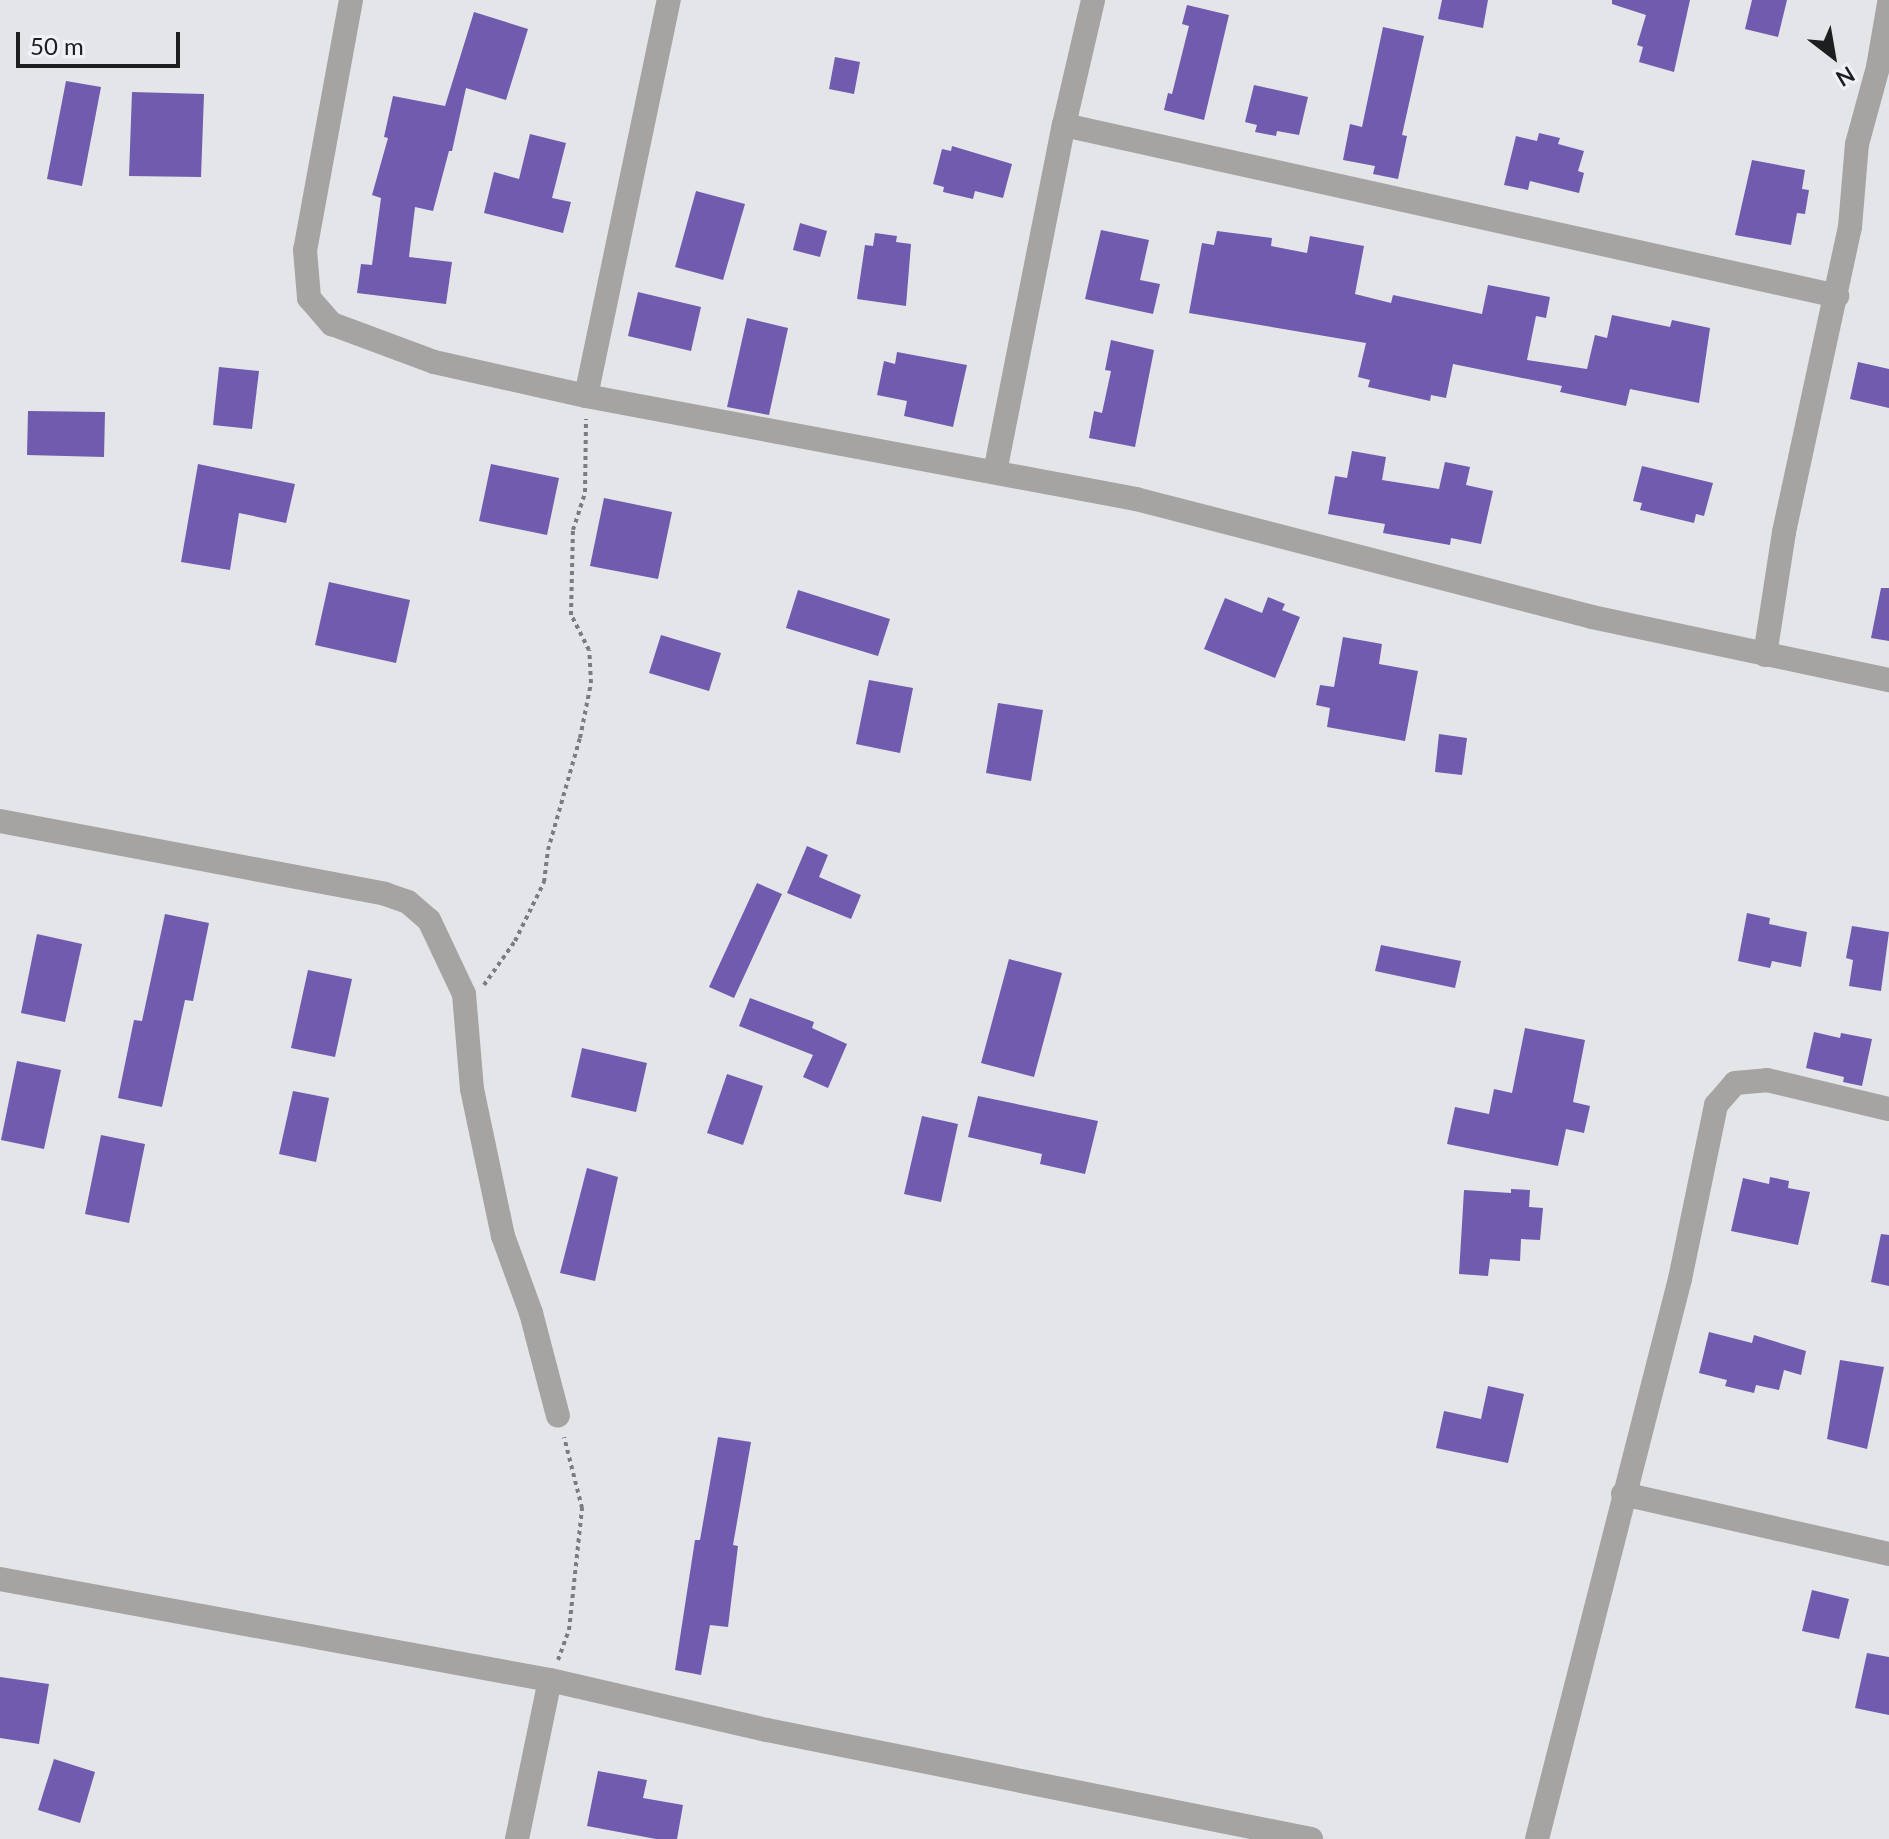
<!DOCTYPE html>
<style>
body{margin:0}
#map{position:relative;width:1889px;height:1839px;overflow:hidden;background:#e3e5e9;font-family:Lato,sans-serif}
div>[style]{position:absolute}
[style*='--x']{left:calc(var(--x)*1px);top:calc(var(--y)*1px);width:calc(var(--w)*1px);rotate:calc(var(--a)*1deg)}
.building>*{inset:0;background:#705baf}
.path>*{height:4px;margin-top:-2px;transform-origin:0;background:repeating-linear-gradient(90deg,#7b7c7f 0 4px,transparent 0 8px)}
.street>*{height:24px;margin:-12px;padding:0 12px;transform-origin:12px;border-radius:12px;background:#a5a4a2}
span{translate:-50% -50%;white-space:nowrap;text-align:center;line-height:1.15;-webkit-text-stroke:6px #f0f2f7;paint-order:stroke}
.north{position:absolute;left:1793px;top:16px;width:80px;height:80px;-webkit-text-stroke:6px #f0f2f7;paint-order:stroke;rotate:149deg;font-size:22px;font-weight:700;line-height:32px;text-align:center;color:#1d1e20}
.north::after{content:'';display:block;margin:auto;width:28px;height:36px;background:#1d1e20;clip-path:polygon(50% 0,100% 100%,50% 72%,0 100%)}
.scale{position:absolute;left:16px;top:32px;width:164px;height:36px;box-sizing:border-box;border:4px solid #1d1e20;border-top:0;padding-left:10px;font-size:24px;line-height:28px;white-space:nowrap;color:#1d1e20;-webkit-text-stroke:6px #f0f2f7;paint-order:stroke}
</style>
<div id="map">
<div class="building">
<div style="clip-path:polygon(1442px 0,1488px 0,1483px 28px,1438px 19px)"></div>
<div style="clip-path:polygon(1612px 0,1690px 0,1674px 72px,1639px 62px,1643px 47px,1637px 45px,1646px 15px,1612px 4px)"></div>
<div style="clip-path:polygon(1752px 0,1787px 0,1778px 37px,1745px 29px)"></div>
<div style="clip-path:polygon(1187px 5px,1229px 15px,1204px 120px,1164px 110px,1168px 93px,1172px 94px,1189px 26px,1182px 24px)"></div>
<div style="clip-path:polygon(474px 12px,528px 29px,506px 100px,466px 88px,452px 151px,449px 151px,433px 211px,415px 207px,409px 257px,452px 262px,446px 304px,357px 293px,361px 264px,372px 265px,381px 198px,372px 195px,388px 138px,384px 137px,393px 96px,445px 106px)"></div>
<div style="clip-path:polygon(1383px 27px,1424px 36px,1402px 135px,1407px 136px,1398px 179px,1373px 174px,1375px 166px,1343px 160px,1350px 124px,1362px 127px)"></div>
<div style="clip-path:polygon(835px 57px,860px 62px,854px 94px,829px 89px)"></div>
<div style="clip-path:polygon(66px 81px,101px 87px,82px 186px,47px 179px)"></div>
<div style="clip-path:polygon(1254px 85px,1308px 97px,1299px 135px,1277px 131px,1276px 136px,1255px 132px,1257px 125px,1245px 122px)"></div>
<div style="clip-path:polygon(132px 92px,204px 94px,201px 177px,129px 176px)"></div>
<div style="clip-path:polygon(1539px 133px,1560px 138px,1558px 144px,1584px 151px,1578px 171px,1584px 173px,1579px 193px,1530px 181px,1528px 190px,1504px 185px,1516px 136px,1537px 141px)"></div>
<div style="clip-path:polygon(530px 134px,566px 143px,552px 198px,571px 202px,563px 233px,484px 213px,494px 172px,519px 179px)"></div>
<div style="clip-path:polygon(952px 146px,1012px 164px,1003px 198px,975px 191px,973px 199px,943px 192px,944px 187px,933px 184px,942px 149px,951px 151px)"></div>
<div style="clip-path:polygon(1752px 160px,1805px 170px,1802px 189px,1809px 190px,1805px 214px,1797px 213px,1791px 245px,1735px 235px)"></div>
<div style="clip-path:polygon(696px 191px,745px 204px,723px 280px,675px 267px)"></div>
<div style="clip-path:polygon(800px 223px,827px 231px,820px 257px,793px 250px)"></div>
<div style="clip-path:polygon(1101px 230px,1149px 240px,1140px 280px,1160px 284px,1153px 314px,1085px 299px)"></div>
<div style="clip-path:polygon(1217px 231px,1272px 238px,1271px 246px,1307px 253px,1310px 236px,1364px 246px,1355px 294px,1391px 303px,1393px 295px,1482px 314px,1488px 285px,1550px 297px,1546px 318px,1536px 316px,1527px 360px,1587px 369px,1595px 335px,1607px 338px,1612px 315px,1670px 327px,1672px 320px,1710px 328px,1699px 403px,1630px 389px,1626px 406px,1560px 392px,1562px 386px,1453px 364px,1446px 398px,1431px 395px,1430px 401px,1368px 387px,1370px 380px,1358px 377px,1366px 343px,1189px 313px,1202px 243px,1214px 245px)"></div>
<div style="clip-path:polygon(875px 233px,897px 236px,896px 242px,911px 244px,906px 306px,857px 299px,865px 245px,873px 246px)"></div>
<div style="clip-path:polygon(638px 292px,701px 307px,691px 351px,628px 336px)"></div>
<div style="clip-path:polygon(747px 318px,788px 328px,769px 415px,727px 407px)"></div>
<div style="clip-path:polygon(1111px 340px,1154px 350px,1135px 447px,1089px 438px,1094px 411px,1102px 413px,1111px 371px,1105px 370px)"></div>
<div style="clip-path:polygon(897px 352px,967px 365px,953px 427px,904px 416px,907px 401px,877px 395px,884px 361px,895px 364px)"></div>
<div style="clip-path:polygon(1858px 362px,1889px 369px,1889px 408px,1850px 399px)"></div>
<div style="clip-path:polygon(219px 367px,259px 371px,252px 429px,213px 425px)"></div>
<div style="clip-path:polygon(28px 411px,105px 412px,104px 457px,27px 455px)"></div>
<div style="clip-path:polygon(1352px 451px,1386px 457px,1382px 480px,1439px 489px,1445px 462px,1470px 467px,1466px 485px,1493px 491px,1481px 544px,1451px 538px,1450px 545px,1383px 533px,1385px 524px,1328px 514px,1335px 476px,1347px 478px)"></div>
<div style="clip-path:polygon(198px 464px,295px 484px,286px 523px,239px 513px,230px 570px,181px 562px)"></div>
<div style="clip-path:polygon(491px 464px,559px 478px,547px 535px,479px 521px)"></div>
<div style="clip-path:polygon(1642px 466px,1713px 483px,1704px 516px,1696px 514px,1694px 523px,1640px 510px,1642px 503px,1633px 501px)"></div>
<div style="clip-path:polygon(604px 498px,672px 512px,658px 579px,590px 566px)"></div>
<div style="clip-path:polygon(329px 582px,410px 600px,396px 663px,315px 645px)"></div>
<div style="clip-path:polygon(1881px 588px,1889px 588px,1889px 641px,1871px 638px)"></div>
<div style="clip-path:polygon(798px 590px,890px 619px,878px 656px,786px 628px)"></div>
<div style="clip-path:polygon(1268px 597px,1285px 604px,1282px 610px,1300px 617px,1275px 678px,1204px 649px,1225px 598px,1262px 613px)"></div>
<div style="clip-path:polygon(661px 635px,721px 653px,709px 691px,649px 673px)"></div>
<div style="clip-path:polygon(1343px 637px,1382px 644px,1379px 664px,1418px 671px,1405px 741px,1327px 727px,1330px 708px,1316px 705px,1320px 685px,1334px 687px)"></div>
<div style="clip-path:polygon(869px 680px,913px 688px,900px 753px,856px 744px)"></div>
<div style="clip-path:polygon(998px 703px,1043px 710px,1031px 781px,986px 773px)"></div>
<div style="clip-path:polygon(1439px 734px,1467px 738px,1462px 775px,1435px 772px)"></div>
<div style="clip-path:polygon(807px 846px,828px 855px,819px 877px,861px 895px,851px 919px,787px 893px)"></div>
<div style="clip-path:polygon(757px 883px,782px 894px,734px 998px,709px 987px)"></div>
<div style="clip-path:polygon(1747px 913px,1770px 918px,1769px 924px,1807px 932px,1801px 967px,1772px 961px,1770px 968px,1738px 961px)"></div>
<div style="clip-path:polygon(165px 914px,209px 923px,193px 1001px,185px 1000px,162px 1107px,118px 1098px,134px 1020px,142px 1021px)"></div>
<div style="clip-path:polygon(1852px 926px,1889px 932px,1881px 991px,1849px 986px,1853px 960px,1846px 958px)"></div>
<div style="clip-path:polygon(37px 934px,82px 944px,65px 1022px,21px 1013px)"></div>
<div style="clip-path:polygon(1381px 945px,1461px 961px,1455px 988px,1375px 971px)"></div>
<div style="clip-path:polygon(1009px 959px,1062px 973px,1034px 1077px,981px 1063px)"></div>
<div style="clip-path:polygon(308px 970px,352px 979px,335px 1057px,291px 1048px)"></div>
<div style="clip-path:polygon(750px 998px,814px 1022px,812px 1028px,847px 1044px,828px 1088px,803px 1077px,813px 1055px,739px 1026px)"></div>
<div style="clip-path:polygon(1525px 1028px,1585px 1040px,1573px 1102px,1590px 1106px,1584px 1133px,1566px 1129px,1558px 1166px,1447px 1144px,1455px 1107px,1489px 1114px,1494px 1089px,1512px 1093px)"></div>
<div style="clip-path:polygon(1814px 1032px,1840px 1038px,1841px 1033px,1872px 1039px,1862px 1086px,1843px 1082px,1844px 1077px,1806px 1068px)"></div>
<div style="clip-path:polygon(582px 1048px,647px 1063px,636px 1112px,571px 1097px)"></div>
<div style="clip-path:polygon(17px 1061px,61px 1070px,44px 1149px,1px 1140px)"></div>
<div style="clip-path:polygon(727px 1074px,763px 1086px,743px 1145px,707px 1133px)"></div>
<div style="clip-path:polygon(293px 1091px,329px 1098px,316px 1162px,279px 1154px)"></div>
<div style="clip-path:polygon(978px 1096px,1098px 1121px,1085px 1174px,1040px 1164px,1042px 1154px,968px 1137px)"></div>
<div style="clip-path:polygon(922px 1116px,958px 1124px,941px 1202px,904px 1194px)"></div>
<div style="clip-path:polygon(101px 1135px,145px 1144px,129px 1223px,85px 1214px)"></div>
<div style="clip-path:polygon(587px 1168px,618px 1177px,595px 1281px,560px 1273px)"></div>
<div style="clip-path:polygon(1770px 1177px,1789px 1181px,1788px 1188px,1810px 1192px,1798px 1245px,1731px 1231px,1743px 1178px,1769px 1184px)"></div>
<div style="clip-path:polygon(1511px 1189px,1530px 1190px,1529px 1207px,1543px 1208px,1540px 1240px,1521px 1239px,1520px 1261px,1490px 1259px,1488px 1276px,1459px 1274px,1464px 1190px,1511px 1193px)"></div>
<div style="clip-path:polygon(1881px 1234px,1889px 1235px,1889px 1286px,1871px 1282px)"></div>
<div style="clip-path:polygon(1709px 1332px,1752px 1343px,1754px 1335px,1806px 1351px,1801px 1375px,1784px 1370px,1779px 1390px,1756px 1385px,1754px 1393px,1725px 1386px,1727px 1380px,1699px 1373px)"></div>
<div style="clip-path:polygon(1840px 1360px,1884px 1367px,1867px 1449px,1827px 1439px)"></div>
<div style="clip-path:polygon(1488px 1386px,1524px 1394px,1508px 1463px,1436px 1448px,1444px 1411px,1481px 1419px)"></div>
<div style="clip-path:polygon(718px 1437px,751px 1442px,733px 1545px,738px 1546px,728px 1627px,710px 1625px,701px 1675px,675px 1670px,695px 1540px,700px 1540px)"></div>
<div style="clip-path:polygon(1812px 1590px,1849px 1599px,1839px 1639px,1802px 1631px)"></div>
<div style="clip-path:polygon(1867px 1653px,1889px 1657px,1889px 1715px,1855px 1708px)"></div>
<div style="clip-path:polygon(0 1677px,49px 1684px,39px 1744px,0 1738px)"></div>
<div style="clip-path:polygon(54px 1759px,95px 1772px,80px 1823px,38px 1810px)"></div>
<div style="clip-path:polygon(598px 1771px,647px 1780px,643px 1798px,683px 1805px,677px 1839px,656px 1839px,587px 1826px)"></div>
</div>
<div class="path">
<div style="--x:484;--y:985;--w:54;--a:-54.8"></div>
<div style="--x:515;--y:941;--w:66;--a:-63.8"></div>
<div style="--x:544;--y:882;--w:32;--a:-83"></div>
<div style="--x:548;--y:850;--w:116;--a:-74.1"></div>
<div style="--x:580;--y:738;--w:56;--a:-78.7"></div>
<div style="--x:591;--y:683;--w:33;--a:-93"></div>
<div style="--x:589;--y:650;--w:39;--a:-117"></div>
<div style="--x:571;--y:615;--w:85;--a:-88.7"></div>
<div style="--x:573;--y:530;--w:40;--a:-72"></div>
<div style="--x:585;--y:492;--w:73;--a:-89.2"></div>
<div style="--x:558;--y:1660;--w:32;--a:-70"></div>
<div style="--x:569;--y:1630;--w:123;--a:-83.9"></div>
<div style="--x:582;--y:1508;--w:73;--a:-104.2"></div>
</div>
<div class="street">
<div style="--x:351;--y:0;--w:254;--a:100.4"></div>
<div style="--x:305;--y:250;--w:48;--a:85.2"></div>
<div style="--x:309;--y:298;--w:35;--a:49"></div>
<div style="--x:332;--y:324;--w:109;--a:20.4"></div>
<div style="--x:434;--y:362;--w:156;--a:12.6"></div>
<div style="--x:586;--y:396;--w:560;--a:10.61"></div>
<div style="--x:1136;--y:499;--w:471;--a:14.5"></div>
<div style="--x:1592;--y:617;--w:304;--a:12"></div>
<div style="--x:1064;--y:125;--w:792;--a:12.47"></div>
<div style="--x:586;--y:396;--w:405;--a:-78.2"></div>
<div style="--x:995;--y:472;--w:354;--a:-78.8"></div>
<div style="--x:1064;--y:125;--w:128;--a:-76.9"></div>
<div style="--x:1765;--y:655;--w:124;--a:-81.2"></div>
<div style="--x:1784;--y:532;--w:312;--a:-77.8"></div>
<div style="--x:1850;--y:227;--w:83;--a:-85.2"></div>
<div style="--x:1857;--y:144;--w:80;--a:-74.7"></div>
<div style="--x:1878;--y:67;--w:65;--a:-80.2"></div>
<div style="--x:0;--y:821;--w:392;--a:10.7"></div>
<div style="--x:385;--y:894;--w:24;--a:19"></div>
<div style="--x:408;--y:902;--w:28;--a:41"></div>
<div style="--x:429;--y:920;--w:82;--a:64.7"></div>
<div style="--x:464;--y:994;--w:95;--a:85.2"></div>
<div style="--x:472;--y:1089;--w:150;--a:78.1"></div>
<div style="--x:503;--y:1236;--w:82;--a:70"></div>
<div style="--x:531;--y:1313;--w:106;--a:75.3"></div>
<div style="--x:1623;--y:1494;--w:273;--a:12.7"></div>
<div style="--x:0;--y:1579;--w:559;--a:10.41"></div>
<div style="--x:550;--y:1680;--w:223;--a:13"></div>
<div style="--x:767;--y:1730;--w:555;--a:11.33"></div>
<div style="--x:517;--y:1839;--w:162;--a:-78.3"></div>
<div style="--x:1537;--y:1839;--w:578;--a:-75.68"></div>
<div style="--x:1680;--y:1279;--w:178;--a:-78.3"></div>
<div style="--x:1716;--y:1105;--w:29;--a:-49"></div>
<div style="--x:1735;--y:1083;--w:32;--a:-5"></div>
<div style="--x:1767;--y:1080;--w:125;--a:13.4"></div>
</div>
<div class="north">N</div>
<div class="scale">50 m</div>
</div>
